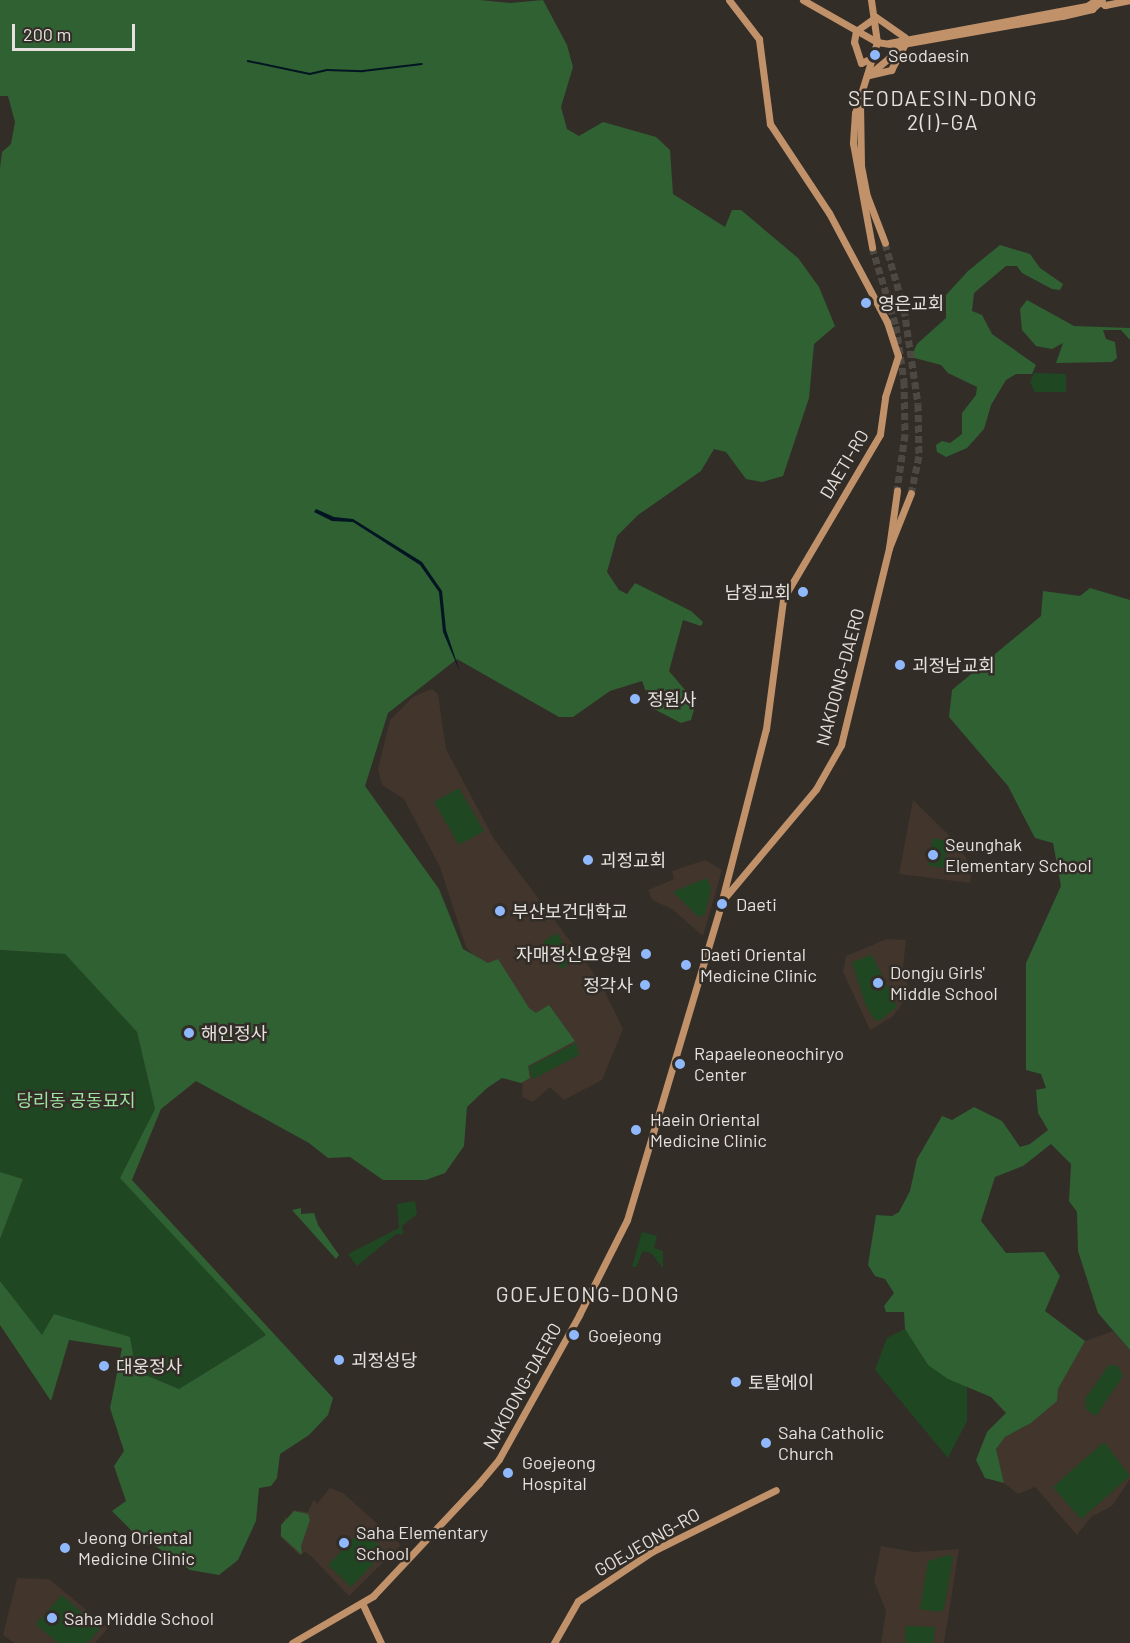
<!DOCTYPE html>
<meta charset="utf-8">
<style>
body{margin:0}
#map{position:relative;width:1130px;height:1643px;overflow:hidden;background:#332d28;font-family:Barlow,"Noto Sans KR",sans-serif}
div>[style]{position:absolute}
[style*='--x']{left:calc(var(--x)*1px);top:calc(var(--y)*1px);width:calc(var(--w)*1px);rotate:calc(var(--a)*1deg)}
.built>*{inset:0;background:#41352c}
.green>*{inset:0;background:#1f4822}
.forest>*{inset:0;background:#2f6133}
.water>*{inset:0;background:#031522}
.stream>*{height:1.5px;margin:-0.75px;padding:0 0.75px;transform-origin:0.75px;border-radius:0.75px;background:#031522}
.major-tunnel>*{height:7px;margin-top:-3.5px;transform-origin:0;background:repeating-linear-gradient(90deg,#4e4843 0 7px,transparent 0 10.5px)}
.major>*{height:7px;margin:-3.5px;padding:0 3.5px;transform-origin:3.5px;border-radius:3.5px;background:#c1926a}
.dots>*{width:16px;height:16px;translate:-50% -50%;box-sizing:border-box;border:3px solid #332d28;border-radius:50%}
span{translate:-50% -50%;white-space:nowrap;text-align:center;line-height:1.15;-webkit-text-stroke:5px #332d28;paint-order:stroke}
.poi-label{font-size:18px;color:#e5e1de}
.left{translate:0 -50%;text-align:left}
.right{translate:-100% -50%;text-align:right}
.street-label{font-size:18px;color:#e5e1de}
.park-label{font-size:18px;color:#9ce59e}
.quarter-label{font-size:21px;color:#e5e1de;letter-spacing:1.5px}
.scale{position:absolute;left:12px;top:24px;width:123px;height:27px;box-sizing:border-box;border:3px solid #e5e1de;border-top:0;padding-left:8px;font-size:18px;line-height:21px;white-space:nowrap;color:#e5e1de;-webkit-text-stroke:4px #332d28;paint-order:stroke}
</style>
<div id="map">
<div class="built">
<div style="clip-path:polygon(432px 689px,438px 694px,446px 749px,494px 839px,599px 980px,623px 1029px,602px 1080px,564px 1100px,550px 1087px,533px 1102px,522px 1097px,523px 1060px,552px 1044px,466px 947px,440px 867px,404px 799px,382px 785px,378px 769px,390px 720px,413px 697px)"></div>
<div style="clip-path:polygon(913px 800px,955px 841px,973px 869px,970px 883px,899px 874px)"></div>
<div style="clip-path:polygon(705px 860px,722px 870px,703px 936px,672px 909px,652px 900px,648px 890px,674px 879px,672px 871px)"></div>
<div style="clip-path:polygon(887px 939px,906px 940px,903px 968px,910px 994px,892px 1017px,870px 1030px,843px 972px,846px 956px)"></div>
<div style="clip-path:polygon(1113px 1331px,1130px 1350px,1130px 1479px,1112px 1506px,1091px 1517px,1077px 1535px,1035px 1487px,1018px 1494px,1004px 1483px,996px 1449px,1005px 1437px,1031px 1423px,1056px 1401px,1058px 1389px,1085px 1341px)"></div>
<div style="clip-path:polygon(330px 1488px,343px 1493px,401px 1545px,349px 1596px,311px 1556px,305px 1552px,299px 1555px,280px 1536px,285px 1517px,289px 1519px,293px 1510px,308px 1512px,314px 1499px,317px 1504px)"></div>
<div style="clip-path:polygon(881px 1546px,914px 1552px,959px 1549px,944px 1643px,881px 1643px,886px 1611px,874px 1581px)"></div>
<div style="clip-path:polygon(17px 1578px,49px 1579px,108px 1628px,95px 1643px,14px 1643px,3px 1635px)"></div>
</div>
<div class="green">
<div style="clip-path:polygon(1034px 373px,1066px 374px,1066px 392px,1035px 392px,1030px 382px)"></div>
<div style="clip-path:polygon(459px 788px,484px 831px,459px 845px,434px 802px)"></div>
<div style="clip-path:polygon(933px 838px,949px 841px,943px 868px,928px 865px)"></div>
<div style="clip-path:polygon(707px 878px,711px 888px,705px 914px,699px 917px,673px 892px)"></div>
<div style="clip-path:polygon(557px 933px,574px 960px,561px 969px,543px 942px)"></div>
<div style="clip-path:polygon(0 950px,65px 954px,137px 1032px,155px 1109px,121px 1178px,266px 1335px,179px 1389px,136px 1371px,130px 1337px,42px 1336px,0 1281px,0 1239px,23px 1179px,0 1172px)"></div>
<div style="clip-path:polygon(872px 955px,897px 1007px,879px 1021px,874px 1019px,865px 1003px,852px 962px)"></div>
<div style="clip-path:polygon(576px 1043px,579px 1055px,533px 1079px,529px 1067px)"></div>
<div style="clip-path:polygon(415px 1201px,417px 1214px,402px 1226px,403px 1234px,396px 1234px,357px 1266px,348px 1254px,399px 1228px,397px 1204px)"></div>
<div style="clip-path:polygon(642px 1232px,657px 1236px,654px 1248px,663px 1251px,663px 1268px,651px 1253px,643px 1251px,636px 1267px,632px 1267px)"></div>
<div style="clip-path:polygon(905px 1329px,928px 1365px,967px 1387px,967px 1421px,948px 1458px,875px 1370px,887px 1338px)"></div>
<div style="clip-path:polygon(1109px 1365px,1118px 1366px,1123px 1376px,1096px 1416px,1086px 1409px,1085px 1399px)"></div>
<div style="clip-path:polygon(1104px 1442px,1130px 1476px,1081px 1519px,1053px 1487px)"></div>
<div style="clip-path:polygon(362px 1529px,385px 1551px,351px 1587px,328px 1565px)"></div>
<div style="clip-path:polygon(949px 1555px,953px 1557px,944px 1609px,939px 1612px,920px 1609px,928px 1561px)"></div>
<div style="clip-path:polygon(62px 1595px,100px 1629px,87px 1643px,58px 1643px,36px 1624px)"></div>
<div style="clip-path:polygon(906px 1626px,935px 1627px,933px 1643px,905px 1643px)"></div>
</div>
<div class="forest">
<div style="clip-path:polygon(0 0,480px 0,510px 3px,543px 0,567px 45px,573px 67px,561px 107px,567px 129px,579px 136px,603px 122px,656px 137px,670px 150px,673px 194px,725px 227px,732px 210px,741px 210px,798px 258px,819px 287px,835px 326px,814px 344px,809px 398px,783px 476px,762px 482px,746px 479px,726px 452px,714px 449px,701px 471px,638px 515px,617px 536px,607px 572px,619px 590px,627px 594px,635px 583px,691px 611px,703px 622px,701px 626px,683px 620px,669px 671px,696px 703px,691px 720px,681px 723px,652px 708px,642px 681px,610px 691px,573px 717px,559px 717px,457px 659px,388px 713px,365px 786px,439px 889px,463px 949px,488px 963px,498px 959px,529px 1008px,536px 1013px,549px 1005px,575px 1041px,528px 1066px,530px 1078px,521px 1083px,502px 1078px,487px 1088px,467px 1107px,464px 1146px,445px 1173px,426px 1180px,383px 1180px,350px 1157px,328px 1158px,309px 1143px,196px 1081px,161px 1109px,132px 1180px,333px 1398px,328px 1415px,309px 1435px,280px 1454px,277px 1478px,271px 1486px,259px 1488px,256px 1521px,238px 1560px,219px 1575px,190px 1570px,154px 1545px,146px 1545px,112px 1511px,126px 1501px,114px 1466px,124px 1451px,110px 1408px,122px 1348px,69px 1340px,51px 1401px,0 1325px,0 1281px,42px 1335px,54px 1314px,130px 1337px,136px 1371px,179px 1389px,266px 1335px,120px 1178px,155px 1109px,137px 1032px,65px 954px,0 950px,0 168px,2px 152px,11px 144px,15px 122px,8px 96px,0 96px)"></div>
<div style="clip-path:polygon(1000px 245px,1030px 254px,1040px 268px,1063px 284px,1060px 290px,1052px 289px,1022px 273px,1017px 266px,1006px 266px,974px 293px,972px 311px,982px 315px,992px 334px,1036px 365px,1032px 374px,1016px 374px,1006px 380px,991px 405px,984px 429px,967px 448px,946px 457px,937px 452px,936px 445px,942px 441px,950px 443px,962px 434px,962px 413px,976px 395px,977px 387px,948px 373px,941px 365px,911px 357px,917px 344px,946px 318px,946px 295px,968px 271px)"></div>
<div style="clip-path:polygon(1027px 300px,1074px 326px,1130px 328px,1130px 340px,1121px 330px,1103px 330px,1106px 339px,1115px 342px,1117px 358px,1112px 362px,1056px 363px,1063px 343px,1052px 349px,1036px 346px,1022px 330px,1020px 309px)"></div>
<div style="clip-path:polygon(1090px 588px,1130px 600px,1130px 1350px,1098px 1313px,1078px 1251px,1077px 1212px,1069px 1201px,1071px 1164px,1051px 1144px,1023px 1166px,995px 1177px,981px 1221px,1006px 1253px,1044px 1252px,1060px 1276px,1045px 1311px,1085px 1341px,1058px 1389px,1057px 1401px,1031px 1423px,1005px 1437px,996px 1449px,1004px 1483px,985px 1478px,976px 1460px,987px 1432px,1006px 1413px,991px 1397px,948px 1379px,928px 1365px,905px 1329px,904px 1312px,886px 1312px,884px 1306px,894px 1293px,885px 1279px,875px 1276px,868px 1265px,876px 1215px,892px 1216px,899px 1212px,910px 1191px,917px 1159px,942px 1116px,952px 1120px,974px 1107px,1002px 1121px,1020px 1147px,1030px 1144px,1048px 1130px,1038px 1113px,1036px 1090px,1046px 1088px,1041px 1074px,1026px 1070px,1026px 963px,1061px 886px,1053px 843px,1035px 838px,1008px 786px,949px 717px,952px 690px,1041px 616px,1043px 591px,1080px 596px)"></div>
<div style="clip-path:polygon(0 1172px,23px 1179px,0 1239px)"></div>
<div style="clip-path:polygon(301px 1208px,301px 1214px,314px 1213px,318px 1225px,339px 1255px,336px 1259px,292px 1210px)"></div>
<div style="clip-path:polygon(294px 1511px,308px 1514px,310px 1520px,301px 1546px,302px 1555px,281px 1536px,281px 1525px)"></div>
</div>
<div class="water">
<div style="clip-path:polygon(316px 509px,334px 517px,353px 519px,422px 562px,442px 591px,446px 630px,460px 672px,443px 632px,439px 592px,420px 565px,353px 522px,332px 521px,314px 512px)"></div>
</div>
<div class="stream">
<div style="--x:248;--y:61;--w:63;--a:11.8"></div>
<div style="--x:310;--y:74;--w:17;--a:-13"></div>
<div style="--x:327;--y:70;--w:36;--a:2"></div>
<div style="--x:363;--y:71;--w:59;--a:-6.8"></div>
</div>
<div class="major-tunnel">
<div style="--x:885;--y:243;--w:69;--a:73.9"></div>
<div style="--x:904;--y:309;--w:96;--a:81.6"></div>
<div style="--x:918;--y:404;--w:52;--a:88.9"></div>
<div style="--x:919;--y:456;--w:38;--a:102"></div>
<div style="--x:872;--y:247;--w:83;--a:73.1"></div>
<div style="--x:896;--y:326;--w:56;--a:81.7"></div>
<div style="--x:904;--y:381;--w:53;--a:88.9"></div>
<div style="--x:905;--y:434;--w:58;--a:98"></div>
</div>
<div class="major">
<div style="--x:803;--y:0;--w:85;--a:29.6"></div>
<div style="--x:877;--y:42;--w:20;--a:9"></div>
<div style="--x:897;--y:45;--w:168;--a:-10"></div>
<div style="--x:1062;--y:16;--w:31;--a:-13"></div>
<div style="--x:1092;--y:9;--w:13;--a:-42"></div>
<div style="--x:871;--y:0;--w:42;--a:81.9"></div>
<div style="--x:877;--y:42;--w:74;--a:107.2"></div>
<div style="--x:855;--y:113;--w:30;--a:94"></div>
<div style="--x:853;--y:143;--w:106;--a:79.6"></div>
<div style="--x:1098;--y:1;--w:8;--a:30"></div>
<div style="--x:1105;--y:5;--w:25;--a:-11"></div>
<div style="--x:889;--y:43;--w:201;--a:-10.6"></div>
<div style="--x:1087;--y:6;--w:11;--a:-34"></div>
<div style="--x:872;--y:58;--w:12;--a:156"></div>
<div style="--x:861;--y:63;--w:22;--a:-108"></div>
<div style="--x:854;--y:42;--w:11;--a:-80"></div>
<div style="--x:856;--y:31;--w:24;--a:-35"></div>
<div style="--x:876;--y:17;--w:35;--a:35"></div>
<div style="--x:871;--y:73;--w:39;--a:-40"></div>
<div style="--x:869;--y:75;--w:23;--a:-13"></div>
<div style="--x:891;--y:70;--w:30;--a:-62"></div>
<div style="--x:860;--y:102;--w:64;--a:89.1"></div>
<div style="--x:861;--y:166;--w:31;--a:79"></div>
<div style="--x:867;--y:196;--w:50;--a:69"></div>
<div style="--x:889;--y:548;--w:59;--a:-68.2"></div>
<div style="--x:723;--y:896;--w:172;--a:-75.6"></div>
<div style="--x:766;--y:729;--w:131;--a:-82.5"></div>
<div style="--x:783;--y:599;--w:191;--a:-59.5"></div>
<div style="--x:880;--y:434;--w:37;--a:-82"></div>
<div style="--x:885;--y:397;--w:43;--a:-72.4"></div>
<div style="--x:898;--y:356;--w:36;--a:-108"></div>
<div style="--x:887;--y:322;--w:123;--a:-118"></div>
<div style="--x:829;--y:213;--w:107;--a:-123.5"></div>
<div style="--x:770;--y:124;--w:86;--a:-97.4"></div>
<div style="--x:759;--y:39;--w:49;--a:-127.6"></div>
<div style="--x:363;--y:1605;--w:42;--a:64.7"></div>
<div style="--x:292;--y:1643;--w:94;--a:-30.1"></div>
<div style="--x:373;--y:1596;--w:155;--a:-46.8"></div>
<div style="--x:479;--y:1483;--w:31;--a:-50"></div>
<div style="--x:499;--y:1459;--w:165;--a:-60.9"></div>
<div style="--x:579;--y:1315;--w:106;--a:-63.2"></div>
<div style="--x:627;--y:1220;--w:333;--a:-73.4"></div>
<div style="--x:722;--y:901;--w:146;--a:-50"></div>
<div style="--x:816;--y:789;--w:51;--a:-60.4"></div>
<div style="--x:841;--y:745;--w:203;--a:-76.3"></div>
<div style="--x:889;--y:548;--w:58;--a:-82"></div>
<div style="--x:554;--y:1643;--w:48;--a:-60.3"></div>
<div style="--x:578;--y:1601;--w:90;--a:-33.7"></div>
<div style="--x:653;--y:1551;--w:137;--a:-26.4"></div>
</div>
<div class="dots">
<div style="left:875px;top:55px;background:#90b8fd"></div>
<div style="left:866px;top:303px;background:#90b8fd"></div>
<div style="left:803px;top:592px;background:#90b8fd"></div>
<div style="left:900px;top:665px;background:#90b8fd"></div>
<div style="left:635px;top:699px;background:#90b8fd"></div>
<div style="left:933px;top:855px;background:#90b8fd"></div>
<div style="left:588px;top:860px;background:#90b8fd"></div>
<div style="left:722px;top:904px;background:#90b8fd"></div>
<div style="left:500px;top:911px;background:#90b8fd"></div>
<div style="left:646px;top:954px;background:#90b8fd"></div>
<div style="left:686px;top:965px;background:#90b8fd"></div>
<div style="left:878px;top:983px;background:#90b8fd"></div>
<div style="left:645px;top:985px;background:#90b8fd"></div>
<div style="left:189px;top:1033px;background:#90b8fd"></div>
<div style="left:680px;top:1064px;background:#90b8fd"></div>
<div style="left:636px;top:1130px;background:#90b8fd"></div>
<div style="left:574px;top:1335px;background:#90b8fd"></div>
<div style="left:339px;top:1360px;background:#90b8fd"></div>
<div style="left:104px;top:1366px;background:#90b8fd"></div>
<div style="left:736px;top:1382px;background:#90b8fd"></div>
<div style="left:766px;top:1443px;background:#90b8fd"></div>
<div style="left:508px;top:1473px;background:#90b8fd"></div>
<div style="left:344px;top:1543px;background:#90b8fd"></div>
<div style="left:65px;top:1548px;background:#90b8fd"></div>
<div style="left:52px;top:1618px;background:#90b8fd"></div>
</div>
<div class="poi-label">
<span class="left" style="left:888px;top:55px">Seodaesin</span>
<span class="left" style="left:878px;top:303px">영은교회</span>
<span class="right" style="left:791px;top:592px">남정교회</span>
<span class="left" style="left:912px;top:665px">괴정남교회</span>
<span class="left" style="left:647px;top:699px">정원사</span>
<span class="left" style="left:945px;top:855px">Seunghak<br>Elementary School</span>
<span class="left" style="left:600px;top:860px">괴정교회</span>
<span class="left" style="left:736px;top:904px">Daeti</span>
<span class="left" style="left:512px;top:911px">부산보건대학교</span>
<span class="right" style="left:632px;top:954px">자매정신요양원</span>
<span class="left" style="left:700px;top:965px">Daeti Oriental<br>Medicine Clinic</span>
<span class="left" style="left:890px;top:983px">Dongju Girls'<br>Middle School</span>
<span class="right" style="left:633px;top:985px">정각사</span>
<span class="left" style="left:201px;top:1033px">해인정사</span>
<span class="left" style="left:694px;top:1064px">Rapaeleoneochiryo<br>Center</span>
<span class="left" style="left:650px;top:1130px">Haein Oriental<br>Medicine Clinic</span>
<span class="left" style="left:588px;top:1335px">Goejeong</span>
<span class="left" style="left:351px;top:1360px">괴정성당</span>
<span class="left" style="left:116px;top:1366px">대웅정사</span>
<span class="left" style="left:748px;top:1382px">토탈에이</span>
<span class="left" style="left:778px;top:1443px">Saha Catholic<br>Church</span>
<span class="left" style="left:522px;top:1473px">Goejeong<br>Hospital</span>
<span class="left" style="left:356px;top:1543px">Saha Elementary<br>School</span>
<span class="left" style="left:78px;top:1548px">Jeong Oriental<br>Medicine Clinic</span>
<span class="left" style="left:64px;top:1618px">Saha Middle School</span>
</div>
<div class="street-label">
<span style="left:844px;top:464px;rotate:-59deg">DAETI-RO</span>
<span style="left:840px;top:677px;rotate:-75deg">NAKDONG-DAERO</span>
<span style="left:522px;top:1386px;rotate:-61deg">NAKDONG-DAERO</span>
<span style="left:647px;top:1542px;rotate:-30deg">GOEJEONG-RO</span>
</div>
<div class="park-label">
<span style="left:76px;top:1100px">당리동 공동묘지</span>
</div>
<div class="quarter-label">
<span style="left:943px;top:110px">SEODAESIN-DONG<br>2(I)-GA</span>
<span style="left:588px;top:1294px">GOEJEONG-DONG</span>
</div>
<div class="scale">200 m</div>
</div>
